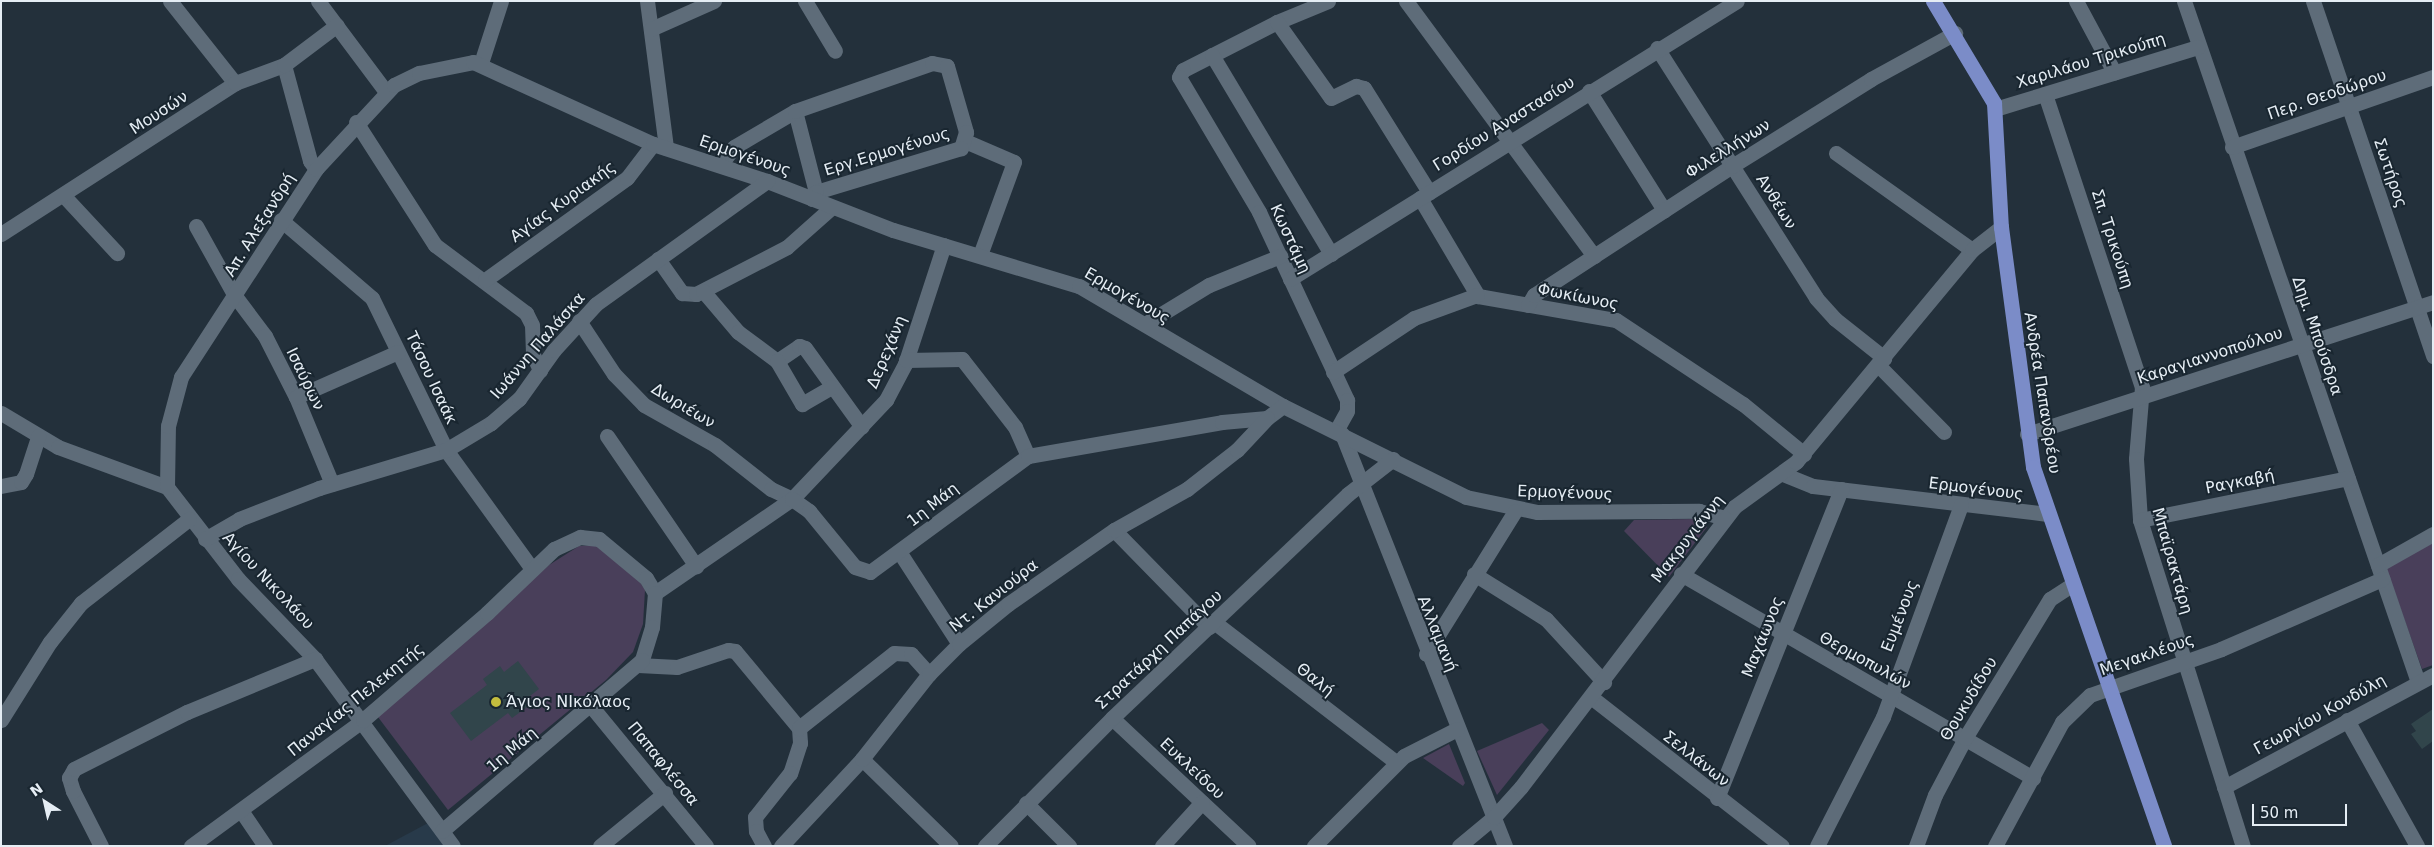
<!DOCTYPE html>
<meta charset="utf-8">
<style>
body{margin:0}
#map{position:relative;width:2434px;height:847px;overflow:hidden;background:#23303b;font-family:"DejaVu Sans",sans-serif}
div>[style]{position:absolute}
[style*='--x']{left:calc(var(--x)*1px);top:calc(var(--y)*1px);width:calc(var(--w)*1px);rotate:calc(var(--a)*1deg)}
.built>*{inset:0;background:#283a4a}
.green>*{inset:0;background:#493f5a}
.building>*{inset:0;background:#31454b}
.minor>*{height:15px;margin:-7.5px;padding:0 7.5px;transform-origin:7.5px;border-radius:7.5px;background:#5e6c79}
.major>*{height:15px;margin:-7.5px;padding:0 7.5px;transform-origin:7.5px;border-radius:7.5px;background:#7b8cc8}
.dots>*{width:14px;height:14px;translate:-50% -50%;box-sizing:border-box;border:2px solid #192630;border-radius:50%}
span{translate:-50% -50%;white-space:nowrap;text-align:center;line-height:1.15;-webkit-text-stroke:4px #192630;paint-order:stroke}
.street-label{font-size:16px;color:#e5edf4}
.poi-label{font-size:16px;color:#e5edf4}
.left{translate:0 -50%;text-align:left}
.frame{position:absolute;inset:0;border:2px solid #e5edf4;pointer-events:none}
.north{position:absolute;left:20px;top:777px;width:50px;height:50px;-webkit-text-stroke:4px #192630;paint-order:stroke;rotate:325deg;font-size:14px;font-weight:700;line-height:20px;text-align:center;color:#e5edf4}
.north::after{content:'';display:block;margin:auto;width:18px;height:22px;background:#e5edf4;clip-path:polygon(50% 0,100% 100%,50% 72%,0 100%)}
.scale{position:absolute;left:2252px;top:804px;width:95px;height:22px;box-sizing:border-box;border:2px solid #e5edf4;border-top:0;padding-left:6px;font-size:15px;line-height:18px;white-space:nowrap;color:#e5edf4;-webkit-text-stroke:4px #192630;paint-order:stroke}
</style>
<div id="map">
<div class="built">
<div style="clip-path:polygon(428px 823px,445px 846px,385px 846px)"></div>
</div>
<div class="green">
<div style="clip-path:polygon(1693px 519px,1707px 527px,1669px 577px,1624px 531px,1634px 520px)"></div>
<div style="clip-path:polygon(2433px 541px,2433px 665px,2422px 669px,2386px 568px)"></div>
<div style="clip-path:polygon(596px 545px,640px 582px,645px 590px,643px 624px,633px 652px,606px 680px,448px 810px,378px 717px,549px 565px,579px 546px)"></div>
<div style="clip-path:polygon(1542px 723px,1549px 730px,1497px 795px,1477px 751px)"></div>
<div style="clip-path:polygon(1449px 744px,1465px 783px,1463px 786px,1423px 758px)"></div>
</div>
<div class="building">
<div style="clip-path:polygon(518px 661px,539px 689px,526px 699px,530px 705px,512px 718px,508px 713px,471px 741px,450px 713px,487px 685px,483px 679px,500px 666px,504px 672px)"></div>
<div style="clip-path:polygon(2433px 709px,2433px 741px,2422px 749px,2411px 734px,2416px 731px,2411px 724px)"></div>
</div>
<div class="minor">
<div style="--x:170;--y:1;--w:105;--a:51.6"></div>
<div style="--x:318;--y:1;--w:114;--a:53.2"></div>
<div style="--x:647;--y:1;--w:148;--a:82.6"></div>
<div style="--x:805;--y:1;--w:58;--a:59"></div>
<div style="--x:1328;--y:1;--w:55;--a:157.6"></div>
<div style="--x:1277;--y:22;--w:106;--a:152.9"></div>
<div style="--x:1183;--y:70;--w:8;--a:120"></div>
<div style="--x:1179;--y:77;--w:157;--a:59.3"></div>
<div style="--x:1259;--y:212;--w:208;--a:64.9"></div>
<div style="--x:1347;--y:400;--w:11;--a:90"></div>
<div style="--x:1347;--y:411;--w:23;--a:119"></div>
<div style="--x:1406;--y:1;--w:317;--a:53.6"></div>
<div style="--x:2076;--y:1;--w:81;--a:61.8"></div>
<div style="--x:2184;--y:1;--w:720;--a:71.04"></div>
<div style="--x:2313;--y:1;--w:375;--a:71.3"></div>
<div style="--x:1277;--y:22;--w:93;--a:54.6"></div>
<div style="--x:1331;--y:98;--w:28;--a:-26"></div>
<div style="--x:1356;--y:86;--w:8;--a:14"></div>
<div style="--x:1364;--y:88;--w:123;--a:58"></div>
<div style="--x:651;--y:29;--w:69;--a:-24"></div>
<div style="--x:1657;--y:48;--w:296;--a:57.5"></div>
<div style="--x:1816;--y:298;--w:28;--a:48"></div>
<div style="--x:1835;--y:319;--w:63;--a:38.5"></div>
<div style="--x:1212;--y:55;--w:232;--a:59.1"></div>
<div style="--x:481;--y:63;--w:65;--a:-72.1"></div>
<div style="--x:284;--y:65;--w:99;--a:74.8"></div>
<div style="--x:310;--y:161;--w:10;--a:53"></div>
<div style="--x:1589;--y:91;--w:141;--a:57.8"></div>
<div style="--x:2045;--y:94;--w:309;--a:71.7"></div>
<div style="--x:2142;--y:387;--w:72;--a:94.8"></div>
<div style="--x:2136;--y:459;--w:61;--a:86.2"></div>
<div style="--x:2140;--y:520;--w:342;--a:72.5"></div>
<div style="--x:1995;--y:109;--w:212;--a:-17"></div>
<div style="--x:795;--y:111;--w:84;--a:75.5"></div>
<div style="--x:356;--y:122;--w:146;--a:57.3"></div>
<div style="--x:435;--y:245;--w:114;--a:36.8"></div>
<div style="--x:526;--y:313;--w:13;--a:63"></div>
<div style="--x:532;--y:325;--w:30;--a:88"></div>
<div style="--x:533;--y:355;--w:17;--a:65"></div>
<div style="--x:965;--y:141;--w:53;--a:23.2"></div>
<div style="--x:1014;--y:162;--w:99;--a:110.1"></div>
<div style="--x:2232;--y:147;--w:213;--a:-19.2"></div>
<div style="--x:1836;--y:153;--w:167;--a:35.5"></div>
<div style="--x:720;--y:165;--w:23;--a:-52"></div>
<div style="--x:734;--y:147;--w:71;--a:-30.5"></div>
<div style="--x:795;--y:111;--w:145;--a:-19.3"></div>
<div style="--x:932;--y:63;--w:15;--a:11"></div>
<div style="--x:947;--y:66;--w:69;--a:73.9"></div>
<div style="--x:966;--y:132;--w:17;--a:107"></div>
<div style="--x:961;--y:148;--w:152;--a:163.1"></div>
<div style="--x:816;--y:192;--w:8;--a:120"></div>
<div style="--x:64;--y:196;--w:78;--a:47.1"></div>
<div style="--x:1420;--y:198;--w:114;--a:59.4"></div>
<div style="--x:1478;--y:296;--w:140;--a:9.9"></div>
<div style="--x:1616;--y:320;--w:152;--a:33.5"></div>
<div style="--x:1743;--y:404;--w:79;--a:39.3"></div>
<div style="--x:281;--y:220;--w:120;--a:40.6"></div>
<div style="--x:372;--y:298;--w:169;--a:64"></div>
<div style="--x:446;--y:450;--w:147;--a:54.1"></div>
<div style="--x:196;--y:226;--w:80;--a:60.9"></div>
<div style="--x:235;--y:296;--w:50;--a:53.1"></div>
<div style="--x:265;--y:336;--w:68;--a:63.1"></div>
<div style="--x:296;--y:397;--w:94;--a:67.5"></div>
<div style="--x:1;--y:234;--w:278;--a:-32.8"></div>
<div style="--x:235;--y:83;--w:52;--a:-20.2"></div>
<div style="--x:284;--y:65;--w:66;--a:-37"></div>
<div style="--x:658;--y:259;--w:42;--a:54.8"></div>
<div style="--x:682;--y:293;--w:14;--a:4"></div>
<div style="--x:696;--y:294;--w:102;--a:-27.3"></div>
<div style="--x:787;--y:247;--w:60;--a:-41.6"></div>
<div style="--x:1290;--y:279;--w:526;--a:-31.88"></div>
<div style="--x:485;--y:280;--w:175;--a:-35.7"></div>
<div style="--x:627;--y:178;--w:43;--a:-52.6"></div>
<div style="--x:703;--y:291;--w:54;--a:49.5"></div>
<div style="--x:738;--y:332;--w:49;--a:36.6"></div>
<div style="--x:777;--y:361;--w:27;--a:-34"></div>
<div style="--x:799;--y:346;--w:6;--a:18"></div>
<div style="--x:805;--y:348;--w:97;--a:54.2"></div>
<div style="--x:1528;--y:305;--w:12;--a:-59"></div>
<div style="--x:1534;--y:295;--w:236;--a:-33.1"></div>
<div style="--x:1732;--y:166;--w:164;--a:-32"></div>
<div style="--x:1871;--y:79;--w:96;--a:-28.7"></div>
<div style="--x:579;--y:321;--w:64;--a:56.6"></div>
<div style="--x:614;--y:374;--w:43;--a:45.9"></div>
<div style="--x:644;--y:405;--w:81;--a:29.4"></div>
<div style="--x:715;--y:445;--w:71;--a:38.2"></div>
<div style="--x:771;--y:489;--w:23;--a:25"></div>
<div style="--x:792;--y:499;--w:137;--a:-46.5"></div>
<div style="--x:886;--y:400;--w:41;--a:-62.2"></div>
<div style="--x:905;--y:364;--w:125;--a:-71.9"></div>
<div style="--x:1145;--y:324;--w:75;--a:-31.4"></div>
<div style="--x:1209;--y:285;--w:77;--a:-22.2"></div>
<div style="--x:906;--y:360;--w:56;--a:-1"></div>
<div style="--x:962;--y:359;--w:86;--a:52.1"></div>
<div style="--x:1015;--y:427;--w:32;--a:66"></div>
<div style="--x:777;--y:361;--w:50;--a:59.8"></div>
<div style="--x:802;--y:404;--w:34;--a:-30"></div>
<div style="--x:1878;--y:365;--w:94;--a:45.4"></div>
<div style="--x:1333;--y:372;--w:97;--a:-33.7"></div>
<div style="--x:1414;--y:318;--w:67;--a:-20.1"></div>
<div style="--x:296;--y:397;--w:111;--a:-23.8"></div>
<div style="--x:1;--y:413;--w:66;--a:30.8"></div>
<div style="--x:58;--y:447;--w:116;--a:20.2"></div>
<div style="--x:167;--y:487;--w:116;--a:52.3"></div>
<div style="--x:238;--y:579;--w:111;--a:46.1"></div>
<div style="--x:315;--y:659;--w:232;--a:53.6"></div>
<div style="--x:1342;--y:434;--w:443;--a:68.4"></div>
<div style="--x:2027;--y:434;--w:427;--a:-18"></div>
<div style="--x:607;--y:436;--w:158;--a:55.6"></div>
<div style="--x:1783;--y:474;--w:32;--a:22"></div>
<div style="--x:1813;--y:486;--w:236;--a:6.8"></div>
<div style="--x:1;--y:486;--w:20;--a:-11"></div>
<div style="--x:21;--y:482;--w:9;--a:-58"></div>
<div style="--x:26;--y:474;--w:40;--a:-72"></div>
<div style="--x:167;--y:487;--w:61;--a:-89.1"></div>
<div style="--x:168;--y:426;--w:51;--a:-75.1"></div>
<div style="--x:181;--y:377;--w:248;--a:-57"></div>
<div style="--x:316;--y:169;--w:115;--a:-47.1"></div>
<div style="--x:394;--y:85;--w:28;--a:-26"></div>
<div style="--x:419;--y:73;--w:55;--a:-11.5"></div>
<div style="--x:473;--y:62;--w:198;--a:24.5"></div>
<div style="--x:653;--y:144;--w:120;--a:18"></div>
<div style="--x:767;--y:181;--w:135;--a:21.3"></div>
<div style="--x:893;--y:230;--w:194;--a:16.8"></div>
<div style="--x:1079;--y:286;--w:237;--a:30.5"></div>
<div style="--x:1283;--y:406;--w:204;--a:26.4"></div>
<div style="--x:1466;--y:497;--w:73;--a:11.9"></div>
<div style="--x:1537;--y:512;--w:162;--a:-0.4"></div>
<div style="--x:1699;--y:511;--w:27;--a:15"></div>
<div style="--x:2140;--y:520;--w:212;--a:-11.4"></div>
<div style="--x:1114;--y:530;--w:136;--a:45.6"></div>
<div style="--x:205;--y:539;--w:39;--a:-30"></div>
<div style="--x:239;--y:519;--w:86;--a:-21.2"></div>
<div style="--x:319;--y:488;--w:133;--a:-16.7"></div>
<div style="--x:446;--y:450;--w:52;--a:-31"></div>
<div style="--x:491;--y:423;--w:37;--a:-41"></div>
<div style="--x:519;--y:399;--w:60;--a:-54.5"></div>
<div style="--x:554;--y:350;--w:62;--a:-47.6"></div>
<div style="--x:596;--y:304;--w:211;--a:-35.7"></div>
<div style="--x:900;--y:553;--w:108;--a:57"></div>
<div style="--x:2378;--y:565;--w:63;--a:-29.4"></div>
<div style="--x:1474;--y:574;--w:85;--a:32"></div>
<div style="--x:1546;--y:619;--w:86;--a:47.4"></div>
<div style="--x:1681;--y:574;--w:407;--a:30.1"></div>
<div style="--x:655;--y:593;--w:166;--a:-34.5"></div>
<div style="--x:792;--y:499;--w:21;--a:35"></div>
<div style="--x:809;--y:511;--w:72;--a:50.6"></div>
<div style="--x:855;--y:567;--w:16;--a:18"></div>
<div style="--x:870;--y:572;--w:196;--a:-36.3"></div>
<div style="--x:1028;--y:456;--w:197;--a:-9.9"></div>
<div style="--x:1222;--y:422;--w:45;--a:-5.1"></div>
<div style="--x:1267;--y:418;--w:20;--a:-37"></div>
<div style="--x:1214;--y:622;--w:230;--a:37.6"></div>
<div style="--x:1426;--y:654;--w:168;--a:-58.1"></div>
<div style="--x:638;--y:665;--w:39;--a:3"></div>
<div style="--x:677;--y:667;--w:54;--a:-18.4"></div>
<div style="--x:728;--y:650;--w:7;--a:8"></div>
<div style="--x:735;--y:651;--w:100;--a:50.3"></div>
<div style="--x:799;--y:728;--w:15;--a:86"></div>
<div style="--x:800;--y:743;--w:32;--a:108"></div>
<div style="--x:790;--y:773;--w:56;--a:128.5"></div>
<div style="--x:755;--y:817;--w:14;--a:86"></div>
<div style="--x:756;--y:831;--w:17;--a:62"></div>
<div style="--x:1591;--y:697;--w:242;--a:38"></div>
<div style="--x:591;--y:706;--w:181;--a:50.6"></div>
<div style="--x:1112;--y:718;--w:187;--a:43.1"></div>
<div style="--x:1;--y:720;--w:92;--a:-57.9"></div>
<div style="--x:50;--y:642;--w:50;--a:-51.5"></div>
<div style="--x:81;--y:603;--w:137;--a:-37.9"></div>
<div style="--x:2347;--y:720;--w:144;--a:60.9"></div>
<div style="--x:799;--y:728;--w:121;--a:-38.3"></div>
<div style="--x:894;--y:653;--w:17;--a:3"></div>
<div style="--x:911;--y:654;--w:27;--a:48"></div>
<div style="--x:862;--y:759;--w:124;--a:44.3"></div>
<div style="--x:2224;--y:787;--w:237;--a:-28.2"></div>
<div style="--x:1717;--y:798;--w:333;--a:-68.1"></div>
<div style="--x:1026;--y:803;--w:61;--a:45"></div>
<div style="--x:242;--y:812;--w:41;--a:55.9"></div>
<div style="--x:101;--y:846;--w:62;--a:-117"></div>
<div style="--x:73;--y:791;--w:14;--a:-107"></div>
<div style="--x:69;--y:778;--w:10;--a:-61"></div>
<div style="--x:74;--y:769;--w:127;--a:-26.8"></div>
<div style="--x:187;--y:712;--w:139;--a:-22.5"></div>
<div style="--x:191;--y:846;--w:213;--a:-36.2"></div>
<div style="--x:363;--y:720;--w:164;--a:-40.8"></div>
<div style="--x:487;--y:613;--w:93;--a:-43.7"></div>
<div style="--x:554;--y:549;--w:29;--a:-25"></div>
<div style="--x:580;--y:537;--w:19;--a:6"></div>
<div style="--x:599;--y:539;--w:61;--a:39.7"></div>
<div style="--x:646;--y:578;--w:17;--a:59"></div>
<div style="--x:655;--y:593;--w:34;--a:95"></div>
<div style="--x:652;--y:627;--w:34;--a:107"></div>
<div style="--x:642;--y:660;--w:263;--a:139.5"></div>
<div style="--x:600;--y:846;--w:84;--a:-39.2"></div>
<div style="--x:781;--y:846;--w:119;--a:-47"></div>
<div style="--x:862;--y:759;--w:108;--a:-51.8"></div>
<div style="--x:929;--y:674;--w:42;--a:-45"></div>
<div style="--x:959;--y:644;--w:63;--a:-39.2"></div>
<div style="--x:1008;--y:604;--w:129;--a:-34.9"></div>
<div style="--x:1114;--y:530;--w:84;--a:-29.3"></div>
<div style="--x:1187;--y:489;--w:63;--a:-38"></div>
<div style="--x:1237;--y:450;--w:44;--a:-46.8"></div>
<div style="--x:985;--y:846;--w:180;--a:-45.2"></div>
<div style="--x:1112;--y:718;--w:325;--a:-43.5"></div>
<div style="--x:1348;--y:494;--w:57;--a:-37.9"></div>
<div style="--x:1162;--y:846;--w:59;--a:-47.7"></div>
<div style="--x:1314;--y:846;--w:127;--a:-45"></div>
<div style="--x:1404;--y:756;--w:59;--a:-27"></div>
<div style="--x:1459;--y:846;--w:45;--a:-39.6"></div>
<div style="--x:1494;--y:817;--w:40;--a:-48"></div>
<div style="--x:1521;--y:787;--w:352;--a:-52.7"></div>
<div style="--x:1734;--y:507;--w:77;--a:-36"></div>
<div style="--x:1796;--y:462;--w:276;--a:-50.3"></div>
<div style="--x:1972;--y:250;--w:37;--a:-38"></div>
<div style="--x:1817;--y:846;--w:145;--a:-62.9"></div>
<div style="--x:1883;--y:717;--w:226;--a:-69.8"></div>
<div style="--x:1916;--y:846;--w:54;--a:-69.6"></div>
<div style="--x:1935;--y:795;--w:64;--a:-62.2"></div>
<div style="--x:1965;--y:738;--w:163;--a:-58.6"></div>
<div style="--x:2050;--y:599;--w:27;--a:-33"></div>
<div style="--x:1995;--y:846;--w:141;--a:-61.6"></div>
<div style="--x:2062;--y:722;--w:39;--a:-44"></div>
<div style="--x:2090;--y:695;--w:139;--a:-19.3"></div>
<div style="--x:2221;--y:649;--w:176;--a:-23.5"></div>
</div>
<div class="major">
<div style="--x:1933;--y:1;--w:119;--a:59.1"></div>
<div style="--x:1994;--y:103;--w:124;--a:86.8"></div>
<div style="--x:2001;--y:227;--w:242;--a:82.4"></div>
<div style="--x:2033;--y:467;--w:401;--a:70.9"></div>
</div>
<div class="dots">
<div style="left:496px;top:702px;background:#c3bd3e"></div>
</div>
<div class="street-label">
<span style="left:2091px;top:61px;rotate:-17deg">Χαριλάου Τρικούπη</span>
<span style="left:2327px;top:95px;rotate:-19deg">Περ. Θεοδώρου</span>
<span style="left:159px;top:113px;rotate:-33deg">Μουσών</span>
<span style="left:1504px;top:124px;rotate:-32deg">Γορδίου Αναστασίου</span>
<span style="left:1728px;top:149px;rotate:-32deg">Φιλελλήνων</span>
<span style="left:887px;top:152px;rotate:-17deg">Εργ.Ερμογένους</span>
<span style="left:745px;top:156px;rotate:19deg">Ερμογένους</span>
<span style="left:2390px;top:173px;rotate:71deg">Σωτήρος</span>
<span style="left:563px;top:202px;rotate:-36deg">Αγίας Κυριακής</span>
<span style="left:1776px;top:202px;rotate:58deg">Ανθέων</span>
<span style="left:260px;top:225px;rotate:-58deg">Απ. Αλεξανδρή</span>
<span style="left:1290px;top:239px;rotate:65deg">Κωστάμη</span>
<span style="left:2112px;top:239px;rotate:72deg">Σπ. Τρικούπη</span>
<span style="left:1127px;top:296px;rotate:30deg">Ερμογένους</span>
<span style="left:1578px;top:297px;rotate:11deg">Φωκίωνος</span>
<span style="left:2317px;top:336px;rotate:71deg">Δημ. Μπούσδρα</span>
<span style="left:538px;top:346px;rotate:-49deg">Ιωάννη Παλάσκα</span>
<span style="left:887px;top:352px;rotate:-67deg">Δερεχάνη</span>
<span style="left:2210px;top:356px;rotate:-18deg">Καραγιαννοπούλου</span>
<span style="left:431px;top:378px;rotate:65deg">Τάσου Ισαάκ</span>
<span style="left:305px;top:379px;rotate:64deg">Ισαύρων</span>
<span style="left:2042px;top:393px;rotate:81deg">Ανδρέα Παπανδρέου</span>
<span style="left:683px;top:406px;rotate:31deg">Δωριέων</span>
<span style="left:2240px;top:482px;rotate:-11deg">Ραγκαβή</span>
<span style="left:1976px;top:489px;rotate:7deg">Ερμογένους</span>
<span style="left:1565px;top:493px;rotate:2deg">Ερμογένους</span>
<span style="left:933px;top:505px;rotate:-38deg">1η Μάη</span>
<span style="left:1688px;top:539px;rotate:-52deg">Μακρυγιάννη</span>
<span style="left:2172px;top:561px;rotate:74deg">Μπαϊρακτάρη</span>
<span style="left:268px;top:581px;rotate:47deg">Αγίου Νικολάου</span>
<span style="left:994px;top:596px;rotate:-38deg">Ντ. Κανιούρα</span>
<span style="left:1900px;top:616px;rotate:-69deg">Ευμένους</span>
<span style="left:1437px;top:634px;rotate:68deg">Αλλαμανή</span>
<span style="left:1763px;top:637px;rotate:-68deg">Μαχάωνος</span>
<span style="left:1159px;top:650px;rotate:-43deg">Στρατάρχη Παπάγου</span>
<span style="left:2147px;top:655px;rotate:-19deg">Μεγακλέους</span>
<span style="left:1865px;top:661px;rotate:29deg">Θερμοπυλών</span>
<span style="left:1315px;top:680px;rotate:39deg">Θαλή</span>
<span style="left:1969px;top:699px;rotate:-59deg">Θουκυδίδου</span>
<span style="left:356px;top:700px;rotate:-39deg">Παναγίας Πελεκητής</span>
<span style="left:2320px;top:715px;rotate:-29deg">Γεωργίου Κονδύλη</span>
<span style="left:512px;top:750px;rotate:-40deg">1η Μάη</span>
<span style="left:1696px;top:759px;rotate:38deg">Σελλάνων</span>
<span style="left:663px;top:764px;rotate:51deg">Παπαφλέσσα</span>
<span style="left:1192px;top:769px;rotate:43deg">Ευκλείδου</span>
</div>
<div class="poi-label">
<span class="left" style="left:506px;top:702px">Άγιος ΝΙκόλαος</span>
</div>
<div class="frame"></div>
<div class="north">N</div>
<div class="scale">50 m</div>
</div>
